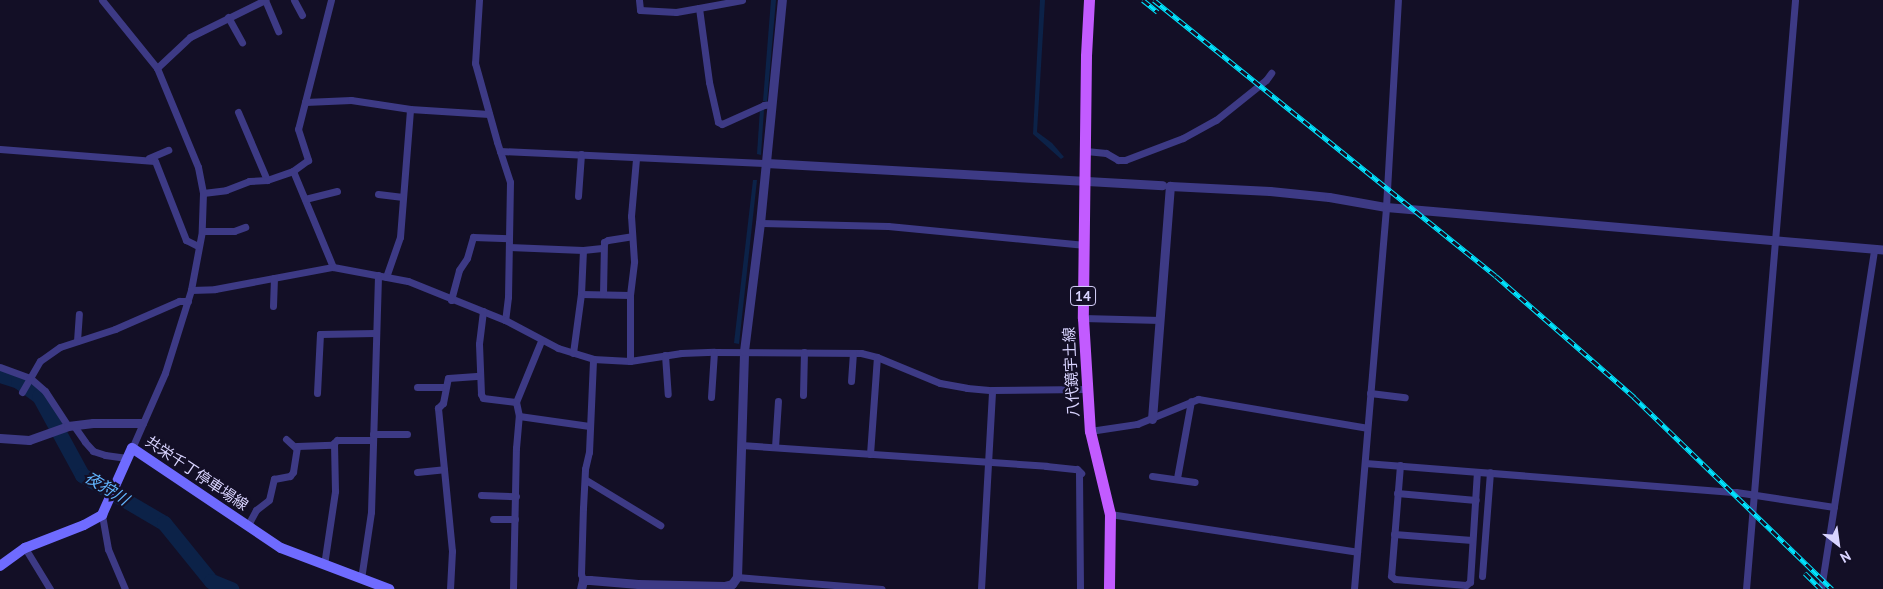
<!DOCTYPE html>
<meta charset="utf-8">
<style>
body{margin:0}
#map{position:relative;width:1883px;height:589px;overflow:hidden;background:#130f26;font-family:"PT Sans","Noto Sans JP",sans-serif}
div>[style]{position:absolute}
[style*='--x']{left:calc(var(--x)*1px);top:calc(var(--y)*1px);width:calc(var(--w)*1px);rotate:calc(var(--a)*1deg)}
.water>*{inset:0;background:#0c2248}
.river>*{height:15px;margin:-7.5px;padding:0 7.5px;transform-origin:7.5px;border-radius:7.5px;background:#0c2248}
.minor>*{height:7px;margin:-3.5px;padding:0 3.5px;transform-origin:3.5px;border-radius:3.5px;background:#3d3a85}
.tertiary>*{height:9px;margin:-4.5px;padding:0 4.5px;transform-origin:4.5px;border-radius:4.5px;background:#3d3a85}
.secondary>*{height:10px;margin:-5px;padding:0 5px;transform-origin:5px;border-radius:5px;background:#6f6bff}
.primary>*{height:11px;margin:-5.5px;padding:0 5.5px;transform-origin:5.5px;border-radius:5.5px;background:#c25bff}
.rail>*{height:4.5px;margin-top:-2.25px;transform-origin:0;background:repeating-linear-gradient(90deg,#130f26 0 8px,#00e5ff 0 16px);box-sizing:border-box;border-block:1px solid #00e5ff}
span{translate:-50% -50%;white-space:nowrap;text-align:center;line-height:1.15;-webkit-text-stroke:4.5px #130f26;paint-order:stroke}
.shield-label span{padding:1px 4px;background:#130f26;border:1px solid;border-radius:4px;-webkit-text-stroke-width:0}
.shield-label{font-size:14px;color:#d9d4ff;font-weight:700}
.street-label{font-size:15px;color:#d9d4ff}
.water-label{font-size:16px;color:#62b6ff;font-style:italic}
.north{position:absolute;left:1813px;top:519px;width:50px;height:50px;-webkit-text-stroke:4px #130f26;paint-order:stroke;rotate:150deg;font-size:14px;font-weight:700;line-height:20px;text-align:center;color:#d9d4ff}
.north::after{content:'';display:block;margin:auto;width:18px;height:22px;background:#d9d4ff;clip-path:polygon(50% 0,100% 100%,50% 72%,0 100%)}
</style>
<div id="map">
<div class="water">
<div style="clip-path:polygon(771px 0,776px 0,767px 102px,763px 101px)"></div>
<div style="clip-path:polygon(1040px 0,1045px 0,1037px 132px,1052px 143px,1064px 157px,1061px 159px,1033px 134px)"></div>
<div style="clip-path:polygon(760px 109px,764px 109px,761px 155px,757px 154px)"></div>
<div style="clip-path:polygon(753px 180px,757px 180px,739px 344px,734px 343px)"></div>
</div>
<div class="river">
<div style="--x:0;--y:375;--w:19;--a:18"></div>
<div style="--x:18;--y:381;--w:26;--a:36"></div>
<div style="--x:39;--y:396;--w:90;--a:61.4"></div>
<div style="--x:82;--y:475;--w:95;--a:30.3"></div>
<div style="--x:164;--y:523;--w:75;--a:51"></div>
<div style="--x:211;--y:581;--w:22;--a:22"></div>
</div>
<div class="minor">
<div style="--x:102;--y:0;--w:87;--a:51"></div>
<div style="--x:157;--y:68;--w:107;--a:67.5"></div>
<div style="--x:198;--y:167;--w:26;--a:79"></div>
<div style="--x:203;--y:193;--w:38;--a:92"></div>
<div style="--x:202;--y:231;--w:60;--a:100.6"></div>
<div style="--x:191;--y:290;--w:87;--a:107.4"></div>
<div style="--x:165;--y:373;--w:82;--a:113.7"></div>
<div style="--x:265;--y:0;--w:34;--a:67"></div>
<div style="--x:294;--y:0;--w:17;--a:62"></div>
<div style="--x:331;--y:0;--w:133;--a:104.3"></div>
<div style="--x:298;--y:129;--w:33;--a:72"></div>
<div style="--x:308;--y:160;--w:19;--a:144"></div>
<div style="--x:293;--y:171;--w:104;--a:67.4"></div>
<div style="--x:479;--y:0;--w:63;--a:93.6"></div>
<div style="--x:475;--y:63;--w:82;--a:74.4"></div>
<div style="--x:497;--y:142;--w:42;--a:72"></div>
<div style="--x:510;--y:182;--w:115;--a:91"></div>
<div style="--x:508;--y:297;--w:23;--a:97"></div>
<div style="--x:639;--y:0;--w:10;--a:84"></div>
<div style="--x:640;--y:10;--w:36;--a:3"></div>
<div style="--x:676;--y:12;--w:23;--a:-10"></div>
<div style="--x:742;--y:0;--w:44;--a:169.5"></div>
<div style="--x:699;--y:8;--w:75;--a:82.3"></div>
<div style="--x:709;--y:82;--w:41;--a:77.3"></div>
<div style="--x:718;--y:122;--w:4;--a:27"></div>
<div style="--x:722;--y:124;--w:46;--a:-24.3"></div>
<div style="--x:764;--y:105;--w:8;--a:-7"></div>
<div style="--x:228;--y:17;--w:29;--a:61"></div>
<div style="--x:157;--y:68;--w:45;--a:-43.2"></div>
<div style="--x:190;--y:37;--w:84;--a:-26.3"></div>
<div style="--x:305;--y:102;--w:46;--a:-2.5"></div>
<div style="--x:351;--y:100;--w:60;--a:8.7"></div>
<div style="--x:410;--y:109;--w:79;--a:3.6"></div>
<div style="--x:238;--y:112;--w:74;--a:66.9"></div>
<div style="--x:0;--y:149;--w:155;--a:4.4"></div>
<div style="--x:155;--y:161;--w:85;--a:68.6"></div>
<div style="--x:186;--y:240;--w:13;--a:27"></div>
<div style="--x:500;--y:151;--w:266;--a:2.6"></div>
<div style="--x:1086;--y:151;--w:20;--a:6"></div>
<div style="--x:1106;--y:153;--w:14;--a:30"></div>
<div style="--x:1118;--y:160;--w:7;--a:0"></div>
<div style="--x:1125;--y:160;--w:62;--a:-20.8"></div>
<div style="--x:1183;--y:138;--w:38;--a:-29"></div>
<div style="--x:1216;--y:120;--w:64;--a:-38.7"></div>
<div style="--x:1266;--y:80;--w:9;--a:-54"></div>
<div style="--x:149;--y:158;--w:21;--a:-23"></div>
<div style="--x:203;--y:193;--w:23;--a:-7"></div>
<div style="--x:226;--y:190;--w:25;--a:-21"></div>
<div style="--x:249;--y:181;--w:18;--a:-3"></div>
<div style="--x:267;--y:180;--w:28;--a:-19"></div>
<div style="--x:378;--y:194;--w:25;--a:7"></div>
<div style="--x:578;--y:196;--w:42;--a:-85.9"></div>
<div style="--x:305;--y:199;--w:33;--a:-14"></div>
<div style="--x:760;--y:223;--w:128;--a:1.3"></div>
<div style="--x:888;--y:226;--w:198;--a:5.5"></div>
<div style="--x:202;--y:231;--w:32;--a:0"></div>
<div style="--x:234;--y:231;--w:12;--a:-20"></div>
<div style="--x:509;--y:247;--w:74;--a:2.3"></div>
<div style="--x:583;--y:250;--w:19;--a:-6"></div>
<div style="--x:386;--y:277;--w:42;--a:-70.7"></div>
<div style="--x:400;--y:237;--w:128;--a:-85.5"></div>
<div style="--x:191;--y:290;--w:24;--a:-2"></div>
<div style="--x:215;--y:289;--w:120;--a:-10.6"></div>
<div style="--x:333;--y:267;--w:76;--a:10.6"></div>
<div style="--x:408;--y:281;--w:105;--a:21.9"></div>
<div style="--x:505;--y:320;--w:60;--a:27.8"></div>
<div style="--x:558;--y:348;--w:37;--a:17"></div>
<div style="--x:593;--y:359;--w:37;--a:3"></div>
<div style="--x:630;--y:361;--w:52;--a:-8.9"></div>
<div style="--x:681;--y:353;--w:33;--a:-2"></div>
<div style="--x:714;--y:352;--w:147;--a:0.4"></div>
<div style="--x:861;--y:353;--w:16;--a:14"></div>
<div style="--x:877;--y:357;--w:68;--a:22.4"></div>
<div style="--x:940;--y:383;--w:27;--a:10"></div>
<div style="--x:967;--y:388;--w:25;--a:5"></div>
<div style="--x:992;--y:390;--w:94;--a:-0.6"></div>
<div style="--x:581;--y:294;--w:49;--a:1.2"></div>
<div style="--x:603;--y:294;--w:52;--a:-88.9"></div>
<div style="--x:604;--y:242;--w:4;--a:-27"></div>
<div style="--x:608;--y:240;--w:24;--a:-9"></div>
<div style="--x:451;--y:300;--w:31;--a:-75"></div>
<div style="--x:459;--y:270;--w:14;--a:-56"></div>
<div style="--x:467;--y:258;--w:22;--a:-74"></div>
<div style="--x:473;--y:237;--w:36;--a:2"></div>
<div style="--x:273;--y:306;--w:28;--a:-88"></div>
<div style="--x:483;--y:311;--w:33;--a:97"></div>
<div style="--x:479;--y:344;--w:50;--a:87.7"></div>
<div style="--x:481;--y:394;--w:4;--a:63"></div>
<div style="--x:483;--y:398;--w:33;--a:7"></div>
<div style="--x:1083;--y:318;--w:77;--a:1.5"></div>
<div style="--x:77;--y:341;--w:27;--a:-86"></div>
<div style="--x:573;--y:353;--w:60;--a:-82.3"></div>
<div style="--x:581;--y:294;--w:44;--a:-87.4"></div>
<div style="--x:665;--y:355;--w:39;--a:86"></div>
<div style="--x:630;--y:361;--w:66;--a:-90"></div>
<div style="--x:630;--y:295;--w:34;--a:-83"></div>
<div style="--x:634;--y:261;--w:45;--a:-93.8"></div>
<div style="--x:631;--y:216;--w:57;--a:-85"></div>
<div style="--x:0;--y:367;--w:32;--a:20"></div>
<div style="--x:30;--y:378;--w:20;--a:41"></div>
<div style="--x:45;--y:391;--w:42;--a:56.7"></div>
<div style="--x:851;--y:381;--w:28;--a:-86"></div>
<div style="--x:417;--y:387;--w:27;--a:0"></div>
<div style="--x:22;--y:392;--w:36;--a:-60"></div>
<div style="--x:40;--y:361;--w:24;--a:-35"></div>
<div style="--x:60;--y:347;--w:58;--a:-18.1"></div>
<div style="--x:115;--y:329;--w:70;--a:-23.6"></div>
<div style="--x:179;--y:301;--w:9;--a:0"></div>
<div style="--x:317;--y:393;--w:59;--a:-87.1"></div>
<div style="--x:320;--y:334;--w:55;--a:-1"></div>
<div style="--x:1370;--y:393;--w:35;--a:7"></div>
<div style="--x:803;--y:395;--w:43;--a:-88.7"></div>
<div style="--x:711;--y:397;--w:45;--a:-86.2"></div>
<div style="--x:519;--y:416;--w:71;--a:8.1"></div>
<div style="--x:74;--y:426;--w:19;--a:55"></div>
<div style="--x:85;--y:442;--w:12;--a:48"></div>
<div style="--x:93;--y:451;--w:13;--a:18"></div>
<div style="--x:105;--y:455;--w:22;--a:8"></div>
<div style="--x:1090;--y:431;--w:48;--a:-8.5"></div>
<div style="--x:1137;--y:424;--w:66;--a:-22.3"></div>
<div style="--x:1198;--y:399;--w:171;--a:9.7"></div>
<div style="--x:373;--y:434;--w:34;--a:0"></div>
<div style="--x:286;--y:439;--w:12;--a:42"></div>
<div style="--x:741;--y:445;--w:306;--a:3.9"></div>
<div style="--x:1046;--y:466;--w:31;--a:6"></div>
<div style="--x:1077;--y:469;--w:6;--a:45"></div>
<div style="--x:775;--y:447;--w:46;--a:-86.3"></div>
<div style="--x:870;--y:454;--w:97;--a:-85.9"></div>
<div style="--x:1365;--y:463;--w:372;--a:4.5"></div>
<div style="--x:1736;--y:492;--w:99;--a:8.7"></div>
<div style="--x:1400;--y:465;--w:111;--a:94.6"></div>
<div style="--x:1391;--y:576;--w:5;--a:37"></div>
<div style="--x:1395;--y:579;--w:71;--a:4.8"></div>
<div style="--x:1466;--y:585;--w:5;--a:-37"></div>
<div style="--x:1470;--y:582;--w:110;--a:-86.4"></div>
<div style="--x:417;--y:472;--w:27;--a:-6"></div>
<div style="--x:1079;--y:473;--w:116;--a:89.5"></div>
<div style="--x:1152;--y:476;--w:43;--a:7.9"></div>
<div style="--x:1177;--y:478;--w:78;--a:-79.7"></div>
<div style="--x:586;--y:480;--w:87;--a:31.3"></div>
<div style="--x:1397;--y:493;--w:79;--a:5.1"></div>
<div style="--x:481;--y:495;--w:35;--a:2"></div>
<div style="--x:1110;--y:514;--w:250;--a:8.7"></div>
<div style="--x:102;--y:515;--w:35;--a:80"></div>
<div style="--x:108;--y:549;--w:43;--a:67"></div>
<div style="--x:493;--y:519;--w:22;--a:0"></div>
<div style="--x:248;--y:525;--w:17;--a:-62"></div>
<div style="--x:256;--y:510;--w:16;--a:-38"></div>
<div style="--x:269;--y:500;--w:22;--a:-77"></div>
<div style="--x:274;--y:479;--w:16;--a:-11"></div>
<div style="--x:290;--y:476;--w:5;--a:-53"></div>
<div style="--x:293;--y:472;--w:26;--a:-81"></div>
<div style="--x:297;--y:446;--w:35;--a:-2"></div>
<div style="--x:332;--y:445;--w:7;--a:-45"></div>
<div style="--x:337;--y:440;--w:36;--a:0"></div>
<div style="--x:1394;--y:534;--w:78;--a:4.4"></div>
<div style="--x:25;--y:548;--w:48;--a:58.6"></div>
<div style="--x:324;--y:565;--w:75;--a:-81.5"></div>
<div style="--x:335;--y:491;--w:48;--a:-91.2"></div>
<div style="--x:1482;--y:576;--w:104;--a:-85.6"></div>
<div style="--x:737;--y:577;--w:145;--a:4.7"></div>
<div style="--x:361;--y:579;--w:68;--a:-81.5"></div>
<div style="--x:371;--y:512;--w:237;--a:-88.3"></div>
<div style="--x:583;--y:580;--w:6;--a:-108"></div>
<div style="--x:581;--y:574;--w:66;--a:-88.3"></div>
<div style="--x:583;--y:508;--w:39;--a:-87"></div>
<div style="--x:585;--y:469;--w:17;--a:-77"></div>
<div style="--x:589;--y:452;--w:93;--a:-87.5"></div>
<div style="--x:450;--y:589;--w:38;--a:-87"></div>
<div style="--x:452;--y:551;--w:144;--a:-95.6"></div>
<div style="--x:438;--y:408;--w:7;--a:-45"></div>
<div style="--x:443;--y:403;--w:25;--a:-79"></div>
<div style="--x:448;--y:378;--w:32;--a:-4"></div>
<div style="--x:513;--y:589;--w:141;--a:-88.8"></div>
<div style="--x:516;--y:448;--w:32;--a:-85"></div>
<div style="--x:519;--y:416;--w:14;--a:-102"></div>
<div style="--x:516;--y:402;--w:66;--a:-67.7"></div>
<div style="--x:981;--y:589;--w:199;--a:-86.8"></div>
<div style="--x:1354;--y:589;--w:383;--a:-85.2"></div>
<div style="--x:1386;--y:207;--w:207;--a:-86.7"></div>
<div style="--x:1746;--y:589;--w:591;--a:-85.24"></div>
<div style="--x:1821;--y:589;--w:343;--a:-81.1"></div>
</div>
<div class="tertiary">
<div style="--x:766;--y:163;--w:397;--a:3.2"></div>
<div style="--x:1152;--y:419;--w:234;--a:-85.6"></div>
<div style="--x:1170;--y:186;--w:100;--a:2.9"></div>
<div style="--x:1270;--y:191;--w:59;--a:5.8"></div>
<div style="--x:1329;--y:197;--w:58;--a:10"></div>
<div style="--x:1386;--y:207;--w:499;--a:4.9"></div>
<div style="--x:0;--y:438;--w:29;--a:4"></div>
<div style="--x:29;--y:440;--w:41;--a:-19.7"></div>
<div style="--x:68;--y:426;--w:25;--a:-7"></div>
<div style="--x:93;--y:423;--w:49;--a:0"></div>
<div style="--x:581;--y:589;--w:9;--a:-77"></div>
<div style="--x:583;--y:580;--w:7;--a:0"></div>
<div style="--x:590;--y:580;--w:48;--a:4.8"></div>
<div style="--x:638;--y:584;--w:86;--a:1.3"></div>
<div style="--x:724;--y:586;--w:8;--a:-14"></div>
<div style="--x:732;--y:584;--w:9;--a:-54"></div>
<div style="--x:737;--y:577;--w:226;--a:-88.2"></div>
<div style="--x:744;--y:351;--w:129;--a:-82.9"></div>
<div style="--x:760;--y:223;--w:224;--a:-84.4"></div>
</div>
<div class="secondary">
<div style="--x:0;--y:566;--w:31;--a:-36"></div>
<div style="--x:25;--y:548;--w:63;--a:-21.3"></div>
<div style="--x:84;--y:525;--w:21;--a:-29"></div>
<div style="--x:102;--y:515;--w:73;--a:-65.9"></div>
<div style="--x:132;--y:448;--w:179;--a:33.9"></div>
<div style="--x:281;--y:548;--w:116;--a:20.8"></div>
</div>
<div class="primary">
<div style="--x:1089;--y:0;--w:56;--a:93.1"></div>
<div style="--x:1086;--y:56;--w:262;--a:90.7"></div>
<div style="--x:1083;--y:318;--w:113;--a:86.5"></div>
<div style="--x:1090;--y:431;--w:85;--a:76.5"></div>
<div style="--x:1110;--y:514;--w:75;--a:90.8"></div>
</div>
<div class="rail">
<div style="--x:1143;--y:0;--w:19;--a:39"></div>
<div style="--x:1154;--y:0;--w:439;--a:38.9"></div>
<div style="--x:1496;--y:276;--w:184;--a:41.2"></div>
<div style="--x:1634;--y:397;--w:276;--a:44.1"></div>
<div style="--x:1805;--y:573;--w:23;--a:45"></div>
</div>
<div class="shield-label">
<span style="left:1083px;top:296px">14</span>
</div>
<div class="street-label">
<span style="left:1071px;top:372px;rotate:-93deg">八代鏡宇土線</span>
<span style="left:197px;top:473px;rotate:34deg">共栄千丁停車場線</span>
</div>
<div class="water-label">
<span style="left:107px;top:488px;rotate:32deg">夜狩川</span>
</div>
<div class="north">N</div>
</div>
